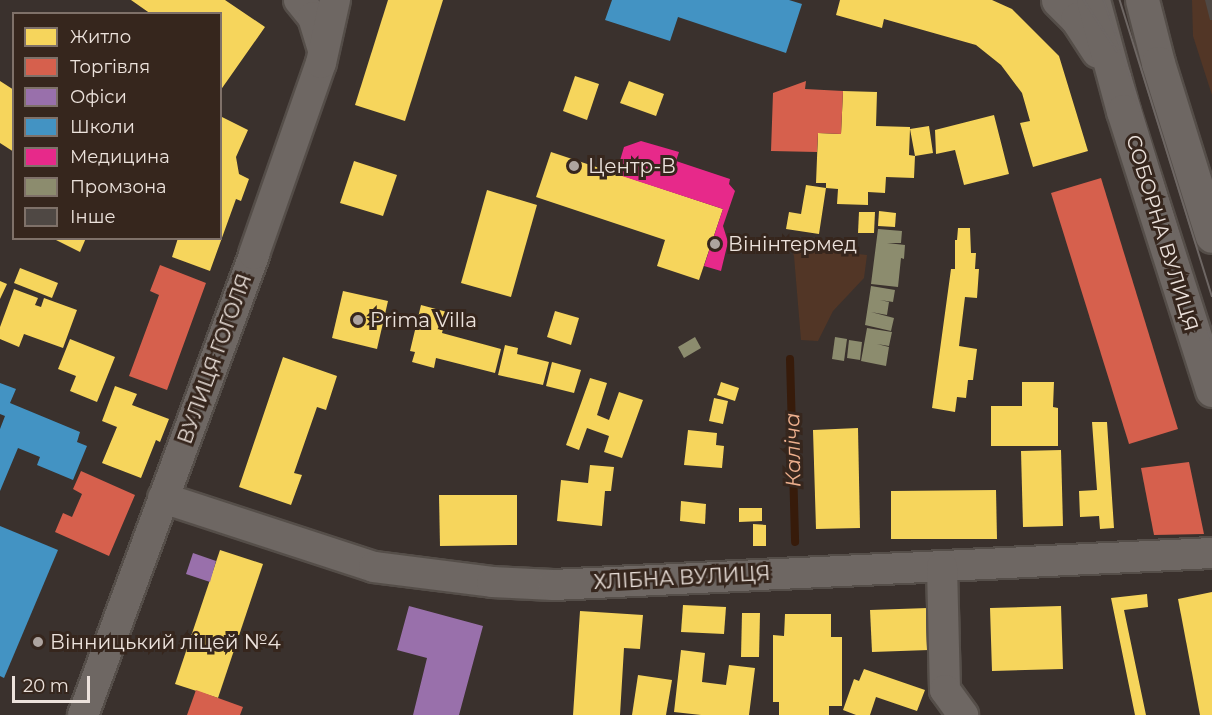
<!DOCTYPE html>
<meta charset="utf-8">
<style>
body{margin:0}
#map{position:relative;width:1212px;height:715px;overflow:hidden;background:#3a312d;font-family:Montserrat,sans-serif}
div>[style]{position:absolute}
[style*='--x']{left:calc(var(--x)*1px);top:calc(var(--y)*1px);width:calc(var(--w)*1px);rotate:calc(var(--a)*1deg)}
.green>*{inset:0;background:#523626}
.homes>*{inset:0;background:#f6d55c}
.shops>*{inset:0;background:#d6604d}
.offices>*{inset:0;background:#9970ab}
.schools>*{inset:0;background:#4393c3}
.health>*{inset:0;background:#e7298a}
.industry>*{inset:0;background:#8c8c6e}
.stream>*{height:8px;margin:-4px;padding:0 4px;transform-origin:4px;border-radius:4px;background:#371b0a}
.building>*{inset:0;background:#4f4844}
.roads{filter:drop-shadow(2px 0 #554e49) drop-shadow(-2px 0 #554e49) drop-shadow(0 2px #554e49) drop-shadow(0 -2px #554e49)}
.street>*{height:30px;margin:-15px;padding:0 15px;transform-origin:15px;border-radius:15px;background:#6e6763}
.secondary>*{height:33px;margin:-16.5px;padding:0 16.5px;transform-origin:16.5px;border-radius:16.5px;background:#6e6763}
.tram>*{height:1.5px;margin:-0.75px;padding:0 0.75px;transform-origin:0.75px;border-radius:0.75px;background:#6e6764}
.dots>*{width:16px;height:16px;translate:-50% -50%;box-sizing:border-box;border:3px solid #36261d;border-radius:50%}
span{translate:-50% -50%;white-space:nowrap;text-align:center;line-height:1.15;-webkit-text-stroke:6px #36261d;paint-order:stroke}
.poi-label{font-size:20px;color:#ece2dc}
.left{translate:0 -50%;text-align:left}
.street-label{font-size:20px;color:#ece2dc}
.water-label{font-size:21px;color:#eeb08e;font-style:italic}
.legend{position:absolute;left:12px;top:12px;width:210px;height:228px;box-sizing:border-box;background:#36261d;border:2px solid #7f7169;margin:0;padding:8px 10px;list-style:none;font-size:18px;color:#ece2dc}
.legend li{display:flex;align-items:center;gap:12px;height:30px}
.legend b{width:30px;border:2px solid #7f7169}
.scale{position:absolute;left:12px;top:676px;width:78px;height:27px;box-sizing:border-box;border:3px solid #ece2dc;border-top:0;padding-left:8px;font-size:18px;line-height:21px;white-space:nowrap;color:#ece2dc;-webkit-text-stroke:4px #36261d;paint-order:stroke}
</style>
<div id="map">
<div class="green">
<div style="clip-path:polygon(1192px 0,1212px 0,1212px 95px,1193px 36px)"></div>
<div style="clip-path:polygon(791px 247px,867px 255px,864px 278px,833px 311px,818px 341px,801px 340px,794px 256px)"></div>
</div>
<div class="homes">
<div style="clip-path:polygon(131px 0,225px 0,265px 27px,220px 91px,220px 14px,151px 14px)"></div>
<div style="clip-path:polygon(388px 0,443px 0,405px 121px,355px 105px)"></div>
<div style="clip-path:polygon(840px 0,992px 0,1012px 9px,1059px 56px,1088px 151px,1033px 167px,1020px 123px,1030px 121px,1022px 93px,1001px 65px,976px 45px,884px 19px,882px 28px,836px 15px)"></div>
<div style="clip-path:polygon(575px 76px,599px 84px,587px 120px,563px 111px)"></div>
<div style="clip-path:polygon(0 81px,14px 90px,14px 152px,0 143px)"></div>
<div style="clip-path:polygon(629px 81px,664px 94px,656px 116px,620px 103px)"></div>
<div style="clip-path:polygon(843px 91px,877px 92px,876px 126px,910px 127px,910px 129px,929px 126px,933px 153px,915px 156px,910px 129px,909px 155px,915px 156px,914px 178px,886px 177px,885px 193px,868px 192px,868px 205px,837px 204px,838px 189px,826px 188px,826px 183px,816px 183px,818px 133px,841px 134px)"></div>
<div style="clip-path:polygon(994px 115px,1009px 174px,964px 185px,955px 150px,936px 154px,935px 130px)"></div>
<div style="clip-path:polygon(220px 116px,248px 130px,236px 157px,239px 174px,249px 179px,241px 201px,236px 199px,210px 271px,172px 257px,178px 238px,220px 238px)"></div>
<div style="clip-path:polygon(551px 152px,723px 209px,699px 280px,657px 266px,665px 240px,536px 197px)"></div>
<div style="clip-path:polygon(354px 161px,397px 175px,383px 216px,340px 203px)"></div>
<div style="clip-path:polygon(806px 185px,826px 188px,819px 234px,786px 229px,789px 212px,801px 214px)"></div>
<div style="clip-path:polygon(487px 190px,537px 205px,511px 297px,461px 283px)"></div>
<div style="clip-path:polygon(879px 211px,896px 213px,895px 227px,878px 226px)"></div>
<div style="clip-path:polygon(859px 212px,875px 212px,874px 233px,858px 233px)"></div>
<div style="clip-path:polygon(958px 228px,970px 228px,971px 253px,976px 253px,975px 269px,979px 269px,977px 298px,965px 297px,959px 346px,977px 349px,973px 380px,968px 380px,966px 398px,957px 397px,955px 412px,932px 408px,951px 269px,955px 269px,955px 240px,957px 240px)"></div>
<div style="clip-path:polygon(52px 238px,86px 238px,80px 252px)"></div>
<div style="clip-path:polygon(20px 268px,58px 283px,52px 298px,14px 283px)"></div>
<div style="clip-path:polygon(0 281px,7px 284px,0 299px)"></div>
<div style="clip-path:polygon(14px 289px,38px 298px,35px 305px,41px 307px,44px 298px,77px 310px,63px 348px,24px 334px,19px 347px,0 339px,0 327px)"></div>
<div style="clip-path:polygon(343px 291px,388px 301px,377px 349px,332px 338px)"></div>
<div style="clip-path:polygon(421px 305px,447px 312px,442px 333px,501px 349px,495px 373px,436px 358px,434px 368px,412px 362px,415px 352px,410px 351px)"></div>
<div style="clip-path:polygon(555px 311px,579px 318px,571px 345px,547px 337px)"></div>
<div style="clip-path:polygon(70px 339px,115px 357px,97px 402px,70px 391px,76px 376px,58px 369px)"></div>
<div style="clip-path:polygon(505px 345px,518px 348px,517px 354px,549px 362px,543px 385px,498px 375px)"></div>
<div style="clip-path:polygon(283px 357px,337px 376px,326px 410px,317px 407px,294px 473px,302px 475px,291px 505px,239px 487px)"></div>
<div style="clip-path:polygon(552px 362px,581px 370px,574px 393px,546px 386px)"></div>
<div style="clip-path:polygon(590px 378px,607px 383px,597px 415px,609px 420px,619px 392px,643px 400px,622px 458px,604px 452px,609px 436px,587px 428px,579px 450px,566px 445px)"></div>
<div style="clip-path:polygon(721px 382px,739px 388px,735px 401px,717px 395px)"></div>
<div style="clip-path:polygon(1022px 382px,1054px 382px,1053px 407px,1058px 408px,1058px 446px,991px 446px,991px 406px,1022px 406px)"></div>
<div style="clip-path:polygon(115px 386px,137px 394px,132px 405px,169px 419px,160px 442px,156px 440px,141px 478px,102px 463px,117px 427px,102px 421px)"></div>
<div style="clip-path:polygon(714px 398px,728px 401px,723px 424px,709px 421px)"></div>
<div style="clip-path:polygon(1092px 422px,1107px 422px,1114px 528px,1100px 529px,1099px 516px,1080px 517px,1079px 491px,1097px 490px)"></div>
<div style="clip-path:polygon(858px 428px,860px 528px,816px 529px,813px 430px)"></div>
<div style="clip-path:polygon(688px 430px,717px 433px,716px 445px,724px 446px,722px 468px,684px 465px)"></div>
<div style="clip-path:polygon(1061px 450px,1063px 526px,1023px 527px,1021px 451px)"></div>
<div style="clip-path:polygon(590px 465px,614px 467px,611px 491px,605px 491px,602px 526px,557px 521px,561px 480px,588px 483px)"></div>
<div style="clip-path:polygon(996px 490px,997px 539px,891px 539px,891px 491px)"></div>
<div style="clip-path:polygon(439px 495px,517px 495px,517px 545px,440px 546px)"></div>
<div style="clip-path:polygon(681px 501px,706px 504px,705px 524px,680px 521px)"></div>
<div style="clip-path:polygon(739px 508px,762px 508px,762px 521px,739px 522px)"></div>
<div style="clip-path:polygon(753px 524px,766px 525px,766px 546px,753px 546px)"></div>
<div style="clip-path:polygon(220px 550px,263px 564px,218px 698px,175px 684px)"></div>
<div style="clip-path:polygon(1212px 592px,1212px 715px,1200px 715px,1178px 599px)"></div>
<div style="clip-path:polygon(1147px 594px,1148px 607px,1124px 610px,1146px 715px,1135px 715px,1111px 598px)"></div>
<div style="clip-path:polygon(683px 605px,726px 607px,724px 634px,681px 632px)"></div>
<div style="clip-path:polygon(1061px 606px,1063px 669px,992px 671px,990px 608px)"></div>
<div style="clip-path:polygon(928px 608px,929px 650px,872px 652px,870px 610px)"></div>
<div style="clip-path:polygon(580px 611px,643px 615px,640px 649px,624px 648px,620px 715px,573px 715px)"></div>
<div style="clip-path:polygon(742px 613px,760px 613px,759px 657px,741px 657px)"></div>
<div style="clip-path:polygon(785px 614px,831px 614px,831px 637px,842px 637px,842px 706px,829px 706px,829px 715px,779px 715px,779px 702px,773px 702px,773px 635px,784px 636px)"></div>
<div style="clip-path:polygon(681px 650px,705px 653px,702px 682px,726px 685px,729px 665px,755px 668px,749px 715px,701px 715px,674px 712px)"></div>
<div style="clip-path:polygon(864px 669px,925px 690px,917px 711px,876px 697px,870px 715px,856px 715px,843px 710px,854px 679px,859px 681px)"></div>
<div style="clip-path:polygon(638px 675px,672px 680px,666px 715px,632px 715px)"></div>
</div>
<div class="shops">
<div style="clip-path:polygon(806px 81px,805px 89px,843px 91px,841px 134px,818px 133px,817px 152px,771px 151px,773px 93px)"></div>
<div style="clip-path:polygon(1101px 178px,1178px 429px,1129px 444px,1051px 193px)"></div>
<div style="clip-path:polygon(160px 265px,206px 283px,167px 390px,129px 376px,159px 295px,150px 291px)"></div>
<div style="clip-path:polygon(1189px 462px,1204px 534px,1154px 535px,1141px 468px)"></div>
<div style="clip-path:polygon(81px 471px,135px 495px,109px 556px,55px 532px,63px 513px,72px 517px,82px 494px,73px 489px)"></div>
<div style="clip-path:polygon(196px 690px,243px 707px,240px 715px,187px 715px)"></div>
</div>
<div class="offices">
<div style="clip-path:polygon(193px 553px,216px 561px,210px 582px,186px 574px)"></div>
<div style="clip-path:polygon(409px 606px,483px 626px,459px 715px,413px 715px,427px 658px,397px 650px)"></div>
</div>
<div class="schools">
<div style="clip-path:polygon(612px 0,789px 0,802px 4px,786px 53px,678px 17px,670px 41px,605px 20px)"></div>
<div style="clip-path:polygon(0 383px,16px 389px,10px 403px,80px 432px,77px 442px,87px 446px,73px 480px,37px 465px,40px 457px,18px 448px,0 491px,0 429px,5px 416px,0 414px)"></div>
<div style="clip-path:polygon(0 526px,58px 550px,4px 678px,0 676px)"></div>
</div>
<div class="health">
<div style="clip-path:polygon(641px 141px,679px 152px,676px 161px,730px 179px,729px 184px,735px 191px,723px 226px,728px 242px,721px 271px,704px 266px,723px 209px,616px 174px,624px 147px)"></div>
</div>
<div class="industry">
<div style="clip-path:polygon(878px 229px,902px 231px,901px 243px,887px 243px,905px 245px,904px 259px,901px 258px,898px 287px,871px 284px)"></div>
<div style="clip-path:polygon(871px 286px,895px 290px,893px 302px,880px 300px,889px 302px,887px 315px,871px 312px,894px 318px,891px 331px,865px 325px)"></div>
<div style="clip-path:polygon(867px 328px,892px 332px,889px 346px,877px 344px,889px 347px,886px 366px,861px 361px)"></div>
<div style="clip-path:polygon(695px 337px,701px 348px,684px 358px,678px 347px)"></div>
<div style="clip-path:polygon(835px 337px,847px 339px,844px 361px,832px 359px)"></div>
<div style="clip-path:polygon(849px 340px,862px 342px,860px 360px,847px 358px)"></div>
</div>
<div class="stream">
<div style="--x:790;--y:359;--w:183;--a:88.4"></div>
</div>
<div class="building">
<div style="clip-path:polygon(1205px 0,1212px 0,1212px 20px,1210px 20px)"></div>
</div>
<div class="roads">
<div class="street">
<div style="--x:299;--y:0;--w:22;--a:51"></div>
<div style="--x:313;--y:17;--w:34;--a:73"></div>
<div style="--x:163;--y:498;--w:222;--a:18.1"></div>
<div style="--x:374;--y:567;--w:119;--a:7.2"></div>
<div style="--x:492;--y:582;--w:61;--a:2.8"></div>
<div style="--x:553;--y:585;--w:660;--a:-2.78"></div>
<div style="--x:942;--y:567;--w:123;--a:88.6"></div>
<div style="--x:945;--y:690;--w:31;--a:54"></div>
<div style="--x:83;--y:715;--w:492;--a:-69.6"></div>
<div style="--x:254;--y:254;--w:202;--a:-70.7"></div>
<div style="--x:321;--y:63;--w:65;--a:-77.5"></div>
</div>
<div class="secondary">
<div style="--x:1058;--y:0;--w:27;--a:45"></div>
<div style="--x:1077;--y:19;--w:38;--a:57"></div>
<div style="--x:1093;--y:0;--w:115;--a:74.9"></div>
<div style="--x:1123;--y:111;--w:293;--a:72.3"></div>
<div style="--x:1142;--y:0;--w:65;--a:75.7"></div>
<div style="--x:1158;--y:63;--w:181;--a:72.7"></div>
</div>
</div>
<div class="tram">
<div style="--x:1084;--y:0;--w:61;--a:57.1"></div>
<div style="--x:1104;--y:0;--w:78;--a:70.6"></div>
<div style="--x:1130;--y:74;--w:280;--a:73"></div>
<div style="--x:1120;--y:0;--w:310;--a:72.7"></div>
</div>
<div class="dots">
<div style="left:574px;top:166px;background:#aea49f"></div>
<div style="left:715px;top:244px;background:#aea49f"></div>
<div style="left:358px;top:320px;background:#aea49f"></div>
<div style="left:38px;top:642px;background:#aea49f"></div>
</div>
<div class="poi-label">
<span class="left" style="left:588px;top:166px">Центр-В</span>
<span class="left" style="left:728px;top:244px">Вінінтермед</span>
<span class="left" style="left:370px;top:320px">Prima Villa</span>
<span class="left" style="left:50px;top:642px">Вінницький ліцей №4</span>
</div>
<div class="street-label">
<span style="left:1162px;top:233px;rotate:73deg">СОБОРНА ВУЛИЦЯ</span>
<span style="left:215px;top:359px;rotate:-70deg">ВУЛИЦЯ ГОГОЛЯ</span>
<span style="left:682px;top:578px;rotate:-3deg">ХЛІБНА ВУЛИЦЯ</span>
</div>
<div class="water-label">
<span style="left:793px;top:450px;rotate:-91deg">Каліча</span>
</div>
<ul class="legend">
<li><b style="height:16px;background:#f6d55c"></b>Житло</li>
<li><b style="height:16px;background:#d6604d"></b>Торгівля</li>
<li><b style="height:16px;background:#9970ab"></b>Офіси</li>
<li><b style="height:16px;background:#4393c3"></b>Школи</li>
<li><b style="height:16px;background:#e7298a"></b>Медицина</li>
<li><b style="height:16px;background:#8c8c6e"></b>Промзона</li>
<li><b style="height:16px;background:#4f4844"></b>Інше</li>
</ul>
<div class="scale">20 m</div>
</div>
